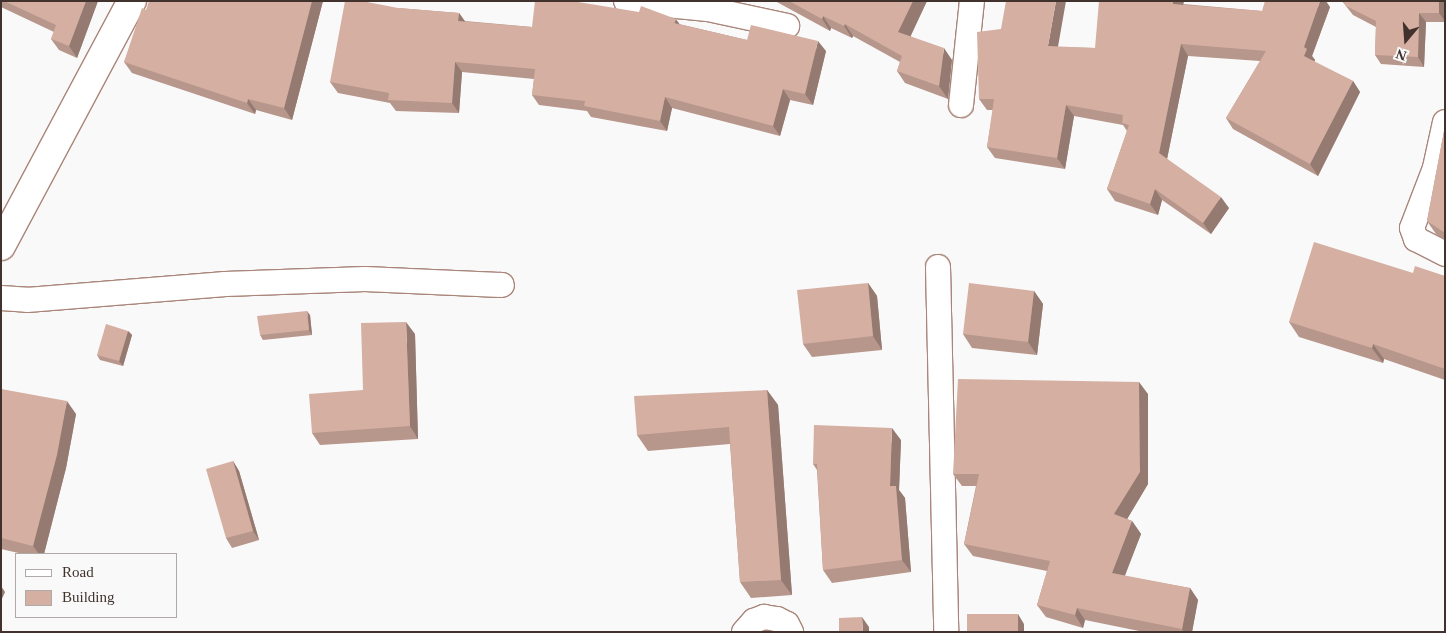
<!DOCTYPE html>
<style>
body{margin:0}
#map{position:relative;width:1446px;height:633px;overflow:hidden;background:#f9f9f9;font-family:"Times New Roman",serif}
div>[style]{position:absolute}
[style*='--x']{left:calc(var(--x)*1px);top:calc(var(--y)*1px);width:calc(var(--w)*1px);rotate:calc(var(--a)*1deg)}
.roads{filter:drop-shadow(1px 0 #a9857a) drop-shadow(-1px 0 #a9857a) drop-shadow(0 1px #a9857a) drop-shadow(0 -1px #a9857a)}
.minor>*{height:24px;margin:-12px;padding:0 12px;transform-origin:12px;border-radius:12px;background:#fff}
.tertiary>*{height:28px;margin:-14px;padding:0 14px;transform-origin:14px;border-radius:14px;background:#fff}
.wall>*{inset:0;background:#b7968b}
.shaded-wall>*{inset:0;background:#957a71}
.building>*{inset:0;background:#d5afa2}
span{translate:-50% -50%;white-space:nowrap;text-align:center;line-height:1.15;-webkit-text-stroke:5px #f9f9f9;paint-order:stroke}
.frame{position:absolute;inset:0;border:2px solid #41322d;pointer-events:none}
.legend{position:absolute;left:15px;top:553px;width:162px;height:65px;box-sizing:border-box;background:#f9f9f9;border:1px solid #afa9a7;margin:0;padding:6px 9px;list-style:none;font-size:15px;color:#41322d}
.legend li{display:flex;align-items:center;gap:10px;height:25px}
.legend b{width:25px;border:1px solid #afa9a7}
.north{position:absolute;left:1381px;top:15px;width:50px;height:50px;-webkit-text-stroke:4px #f9f9f9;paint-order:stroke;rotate:198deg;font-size:14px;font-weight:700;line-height:20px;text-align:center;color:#41322d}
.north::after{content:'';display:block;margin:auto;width:18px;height:22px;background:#41322d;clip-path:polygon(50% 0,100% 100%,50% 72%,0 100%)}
</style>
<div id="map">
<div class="roads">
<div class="minor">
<div style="--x:626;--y:1;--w:82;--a:5.6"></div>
<div style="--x:708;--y:9;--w:81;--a:12.1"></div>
<div style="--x:961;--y:105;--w:105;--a:-84"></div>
<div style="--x:1445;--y:122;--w:47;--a:102.3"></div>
<div style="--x:1435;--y:168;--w:64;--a:111"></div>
<div style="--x:1412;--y:228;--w:12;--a:70"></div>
<div style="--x:1416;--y:239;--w:33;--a:27"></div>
<div style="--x:938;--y:267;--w:365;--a:88.7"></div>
<div style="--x:1;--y:298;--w:26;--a:4"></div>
<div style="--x:27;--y:300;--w:199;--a:-4.6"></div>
<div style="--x:225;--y:284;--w:140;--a:-2"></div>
<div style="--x:365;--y:279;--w:137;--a:2.5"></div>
<div style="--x:744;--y:632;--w:15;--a:-48"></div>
<div style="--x:754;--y:621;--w:11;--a:-22"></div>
<div style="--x:764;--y:617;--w:13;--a:9"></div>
<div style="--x:777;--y:619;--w:11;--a:27"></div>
<div style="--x:787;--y:624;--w:9;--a:63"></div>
</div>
<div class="tertiary">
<div style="--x:1;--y:246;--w:278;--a:-61.9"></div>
</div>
</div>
<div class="wall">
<div style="clip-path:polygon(1px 1px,98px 1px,77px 58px,59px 50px,51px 39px,54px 32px,1px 7px)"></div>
<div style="clip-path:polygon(323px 1px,292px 120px,256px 110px,255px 114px,132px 73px,124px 62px,146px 10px)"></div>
<div style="clip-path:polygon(775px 1px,927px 1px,910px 36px,952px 60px,948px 99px,905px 83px,897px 71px,900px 62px,853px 36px,852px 38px,831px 28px,830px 31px)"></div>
<div style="clip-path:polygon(1184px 1px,1183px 4px,1262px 11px,1330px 7px,1312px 56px,1315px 60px,1314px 62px,1353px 81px,1360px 92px,1318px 176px,1233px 129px,1226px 118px,1260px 61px,1188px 56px,1167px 159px,1229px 208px,1211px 234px,1162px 200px,1158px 215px,1115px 201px,1107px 189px,1127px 131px,1123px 125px,1074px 116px,1065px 169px,995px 158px,987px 147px,993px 110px,987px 110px,979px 99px,1001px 29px,1058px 47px,1095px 48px)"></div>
<div style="clip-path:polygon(1342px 1px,1445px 1px,1445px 22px,1426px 22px,1424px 67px,1381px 64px,1375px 55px,1376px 27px,1353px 15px)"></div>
<div style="clip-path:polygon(398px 8px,459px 13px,465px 21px,532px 27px,679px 24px,747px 40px,826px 51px,813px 105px,790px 100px,780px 136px,672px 108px,667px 131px,591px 117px,587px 111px,539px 105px,532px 95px,534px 79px,462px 72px,459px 113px,396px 111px,390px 103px,338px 93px,330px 82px)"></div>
<div style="clip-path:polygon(1445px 126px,1445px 240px,1436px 234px,1427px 221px)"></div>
<div style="clip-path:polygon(1413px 273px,1445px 276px,1445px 380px,1384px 359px,1383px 363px,1299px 337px,1289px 322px)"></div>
<div style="clip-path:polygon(868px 283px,877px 296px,882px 350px,812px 357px,803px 344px)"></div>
<div style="clip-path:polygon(1034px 291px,1043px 304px,1037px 355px,972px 348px,963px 334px)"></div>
<div style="clip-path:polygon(310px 315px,312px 335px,263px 340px,260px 335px)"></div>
<div style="clip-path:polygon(128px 331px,132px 335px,123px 366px,100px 360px,97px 355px)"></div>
<div style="clip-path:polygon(415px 334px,418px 439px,320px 445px,312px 433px,363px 390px)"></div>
<div style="clip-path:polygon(1px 389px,76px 414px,66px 468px,44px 554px,23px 554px,1px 549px)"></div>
<div style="clip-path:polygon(767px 390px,778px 405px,792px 595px,751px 598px,740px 582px,730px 444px,648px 451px,637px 435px)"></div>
<div style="clip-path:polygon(1148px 394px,1148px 484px,1127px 519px,1132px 521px,1141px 534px,1124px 576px,1190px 588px,1198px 600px,1192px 632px,1144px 632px,1085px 620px,1083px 628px,1046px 617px,1037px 605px,1047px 571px,973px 556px,964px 544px,976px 486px,962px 486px,953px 474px)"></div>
<div style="clip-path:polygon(901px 440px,899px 490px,905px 498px,911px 572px,832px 583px,823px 570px,817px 470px,813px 464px)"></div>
<div style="clip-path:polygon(233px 461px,239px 471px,259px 540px,232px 548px,226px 538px)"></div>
</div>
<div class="shaded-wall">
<div style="clip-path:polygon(86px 1px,98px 1px,77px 58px,69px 46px)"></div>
<div style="clip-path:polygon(312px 1px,323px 1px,292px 120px,284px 108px)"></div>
<div style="clip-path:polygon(913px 1px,927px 1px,907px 44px,898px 32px)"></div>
<div style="clip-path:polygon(1056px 1px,1066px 1px,1056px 58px,1048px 46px)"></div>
<div style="clip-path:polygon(1173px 1px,1184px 1px,1181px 15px,1173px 4px)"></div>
<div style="clip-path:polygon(1320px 1px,1326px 1px,1330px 7px,1312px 56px,1315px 60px,1312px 68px,1304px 56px,1304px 47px)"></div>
<div style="clip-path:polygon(1439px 1px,1445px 1px,1445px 21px,1439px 13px)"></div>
<div style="clip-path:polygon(459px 13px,466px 23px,458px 21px)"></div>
<div style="clip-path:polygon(1419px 13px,1426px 22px,1424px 67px,1418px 57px)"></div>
<div style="clip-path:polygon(823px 16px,831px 28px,830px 31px,822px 19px)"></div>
<div style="clip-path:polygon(676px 19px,683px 29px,674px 23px)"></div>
<div style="clip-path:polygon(845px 24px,853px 36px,852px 38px,844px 26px)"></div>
<div style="clip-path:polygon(818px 41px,826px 51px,813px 105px,805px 94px)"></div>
<div style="clip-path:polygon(1181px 44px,1188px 56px,1166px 164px,1159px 153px)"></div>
<div style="clip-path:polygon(944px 48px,952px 60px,948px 99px,939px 86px)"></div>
<div style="clip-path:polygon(455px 62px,462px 72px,459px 113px,452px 103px)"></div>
<div style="clip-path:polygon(1353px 81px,1360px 92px,1318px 176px,1310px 164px)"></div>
<div style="clip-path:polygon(783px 89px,790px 100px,780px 136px,773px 126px)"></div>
<div style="clip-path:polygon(665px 97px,672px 108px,667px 131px,660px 121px)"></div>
<div style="clip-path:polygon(248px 99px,256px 110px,255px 114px,247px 103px)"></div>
<div style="clip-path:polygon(1066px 105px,1074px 116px,1065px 169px,1057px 158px)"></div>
<div style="clip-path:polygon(1155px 189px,1162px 200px,1158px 215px,1150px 204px)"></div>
<div style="clip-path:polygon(1221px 197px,1229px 208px,1211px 234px,1203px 223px)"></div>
<div style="clip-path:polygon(868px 283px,877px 296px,882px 350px,873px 336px)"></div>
<div style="clip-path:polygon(1034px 291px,1043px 304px,1037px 355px,1028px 342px)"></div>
<div style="clip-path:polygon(307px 311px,310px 315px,312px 335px,309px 330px)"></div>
<div style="clip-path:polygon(406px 322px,415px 334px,418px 439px,410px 426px)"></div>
<div style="clip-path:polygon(128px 331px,132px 335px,123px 366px,119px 361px)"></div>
<div style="clip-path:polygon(1373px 344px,1384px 359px,1383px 363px,1372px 348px)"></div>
<div style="clip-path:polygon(1139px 382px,1148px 394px,1148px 484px,1123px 526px,1114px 514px)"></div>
<div style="clip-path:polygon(767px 390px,778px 405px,792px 595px,781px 580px)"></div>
<div style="clip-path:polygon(67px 401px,76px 414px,66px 468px,44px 554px,39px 554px,33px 546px)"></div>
<div style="clip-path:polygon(892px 428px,901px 440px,899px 490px,905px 498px,911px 572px,902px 560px,890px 486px)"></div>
<div style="clip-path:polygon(233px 461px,239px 471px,259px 540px,253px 531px)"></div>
<div style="clip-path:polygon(1132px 521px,1141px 534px,1121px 586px,1112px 573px)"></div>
<div style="clip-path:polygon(1px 586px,5px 592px,1px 601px)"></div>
<div style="clip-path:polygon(1190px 588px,1198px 600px,1192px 632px,1184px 632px,1182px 629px)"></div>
<div style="clip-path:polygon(1077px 608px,1085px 620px,1083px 628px,1075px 615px)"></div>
<div style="clip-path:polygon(1018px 614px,1024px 624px,1024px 632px,1018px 632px)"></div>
<div style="clip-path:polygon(862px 617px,869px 627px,869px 632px,863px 632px)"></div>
</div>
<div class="building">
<div style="clip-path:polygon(4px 1px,86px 1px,69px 46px,51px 39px,56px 25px)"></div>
<div style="clip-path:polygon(149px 1px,312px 1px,284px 108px,248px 99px,247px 103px,124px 62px,142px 8px,146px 10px)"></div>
<div style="clip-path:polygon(345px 1px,362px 1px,398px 8px,459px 13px,458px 21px,532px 27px,535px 1px,572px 1px,639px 12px,641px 6px,676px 19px,674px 23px,747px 40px,751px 25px,818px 41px,805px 94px,783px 89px,773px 126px,665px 97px,660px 121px,584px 106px,585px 101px,532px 95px,535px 69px,455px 62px,452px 103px,388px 100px,389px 93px,330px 82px)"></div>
<div style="clip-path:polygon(789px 1px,913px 1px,898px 32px,944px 48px,939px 86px,897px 71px,902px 56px,845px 24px,844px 26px,823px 16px,822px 19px)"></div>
<div style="clip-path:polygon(1006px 1px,1056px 1px,1048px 46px,1095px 48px,1099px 1px,1173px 1px,1173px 4px,1262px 11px,1265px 1px,1320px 1px,1304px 47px,1307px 49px,1304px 56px,1353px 81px,1310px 164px,1226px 118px,1266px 51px,1181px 44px,1159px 153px,1221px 197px,1203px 223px,1155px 189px,1150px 204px,1107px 189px,1129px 125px,1122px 123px,1123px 115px,1066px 105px,1057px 158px,987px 147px,994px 99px,979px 99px,977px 32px,1001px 29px)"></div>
<div style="clip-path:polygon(1343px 1px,1439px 1px,1439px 13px,1419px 13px,1418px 57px,1375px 55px,1376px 21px,1346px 6px)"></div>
<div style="clip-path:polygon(1445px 126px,1445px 233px,1427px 221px)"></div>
<div style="clip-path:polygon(1314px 242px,1413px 273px,1415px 266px,1445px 276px,1445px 369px,1373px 344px,1372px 348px,1289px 322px)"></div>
<div style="clip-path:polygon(868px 283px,873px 336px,803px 344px,797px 290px)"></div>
<div style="clip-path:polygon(969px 283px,1034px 291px,1028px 342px,963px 334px)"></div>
<div style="clip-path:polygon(307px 311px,309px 330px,260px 335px,257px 316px)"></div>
<div style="clip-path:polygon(406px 322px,410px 426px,312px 433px,309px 394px,363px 390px,361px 323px)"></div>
<div style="clip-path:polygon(106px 324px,128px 331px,119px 361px,97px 355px)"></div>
<div style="clip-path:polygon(958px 379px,1139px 382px,1140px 472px,1114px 514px,1132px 521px,1112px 573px,1190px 588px,1182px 629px,1077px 608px,1075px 615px,1037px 605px,1050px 561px,964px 544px,979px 474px,953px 474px)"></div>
<div style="clip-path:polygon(1px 389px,67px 401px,57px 455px,33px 546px,1px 538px)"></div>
<div style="clip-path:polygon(767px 390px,781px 580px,740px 582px,729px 427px,637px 435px,634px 396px)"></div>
<div style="clip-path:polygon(814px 425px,892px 428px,890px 486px,896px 486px,902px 560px,823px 570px,817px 464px,813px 464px)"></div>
<div style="clip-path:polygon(233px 461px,253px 531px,226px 538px,206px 469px)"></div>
<div style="clip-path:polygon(967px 614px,1018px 614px,1018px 632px,967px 632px)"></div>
<div style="clip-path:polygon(862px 617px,863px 632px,839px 632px,839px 618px)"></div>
</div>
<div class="frame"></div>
<ul class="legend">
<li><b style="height:6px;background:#fff"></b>Road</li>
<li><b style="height:14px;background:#d5afa2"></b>Building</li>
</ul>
<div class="north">N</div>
</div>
